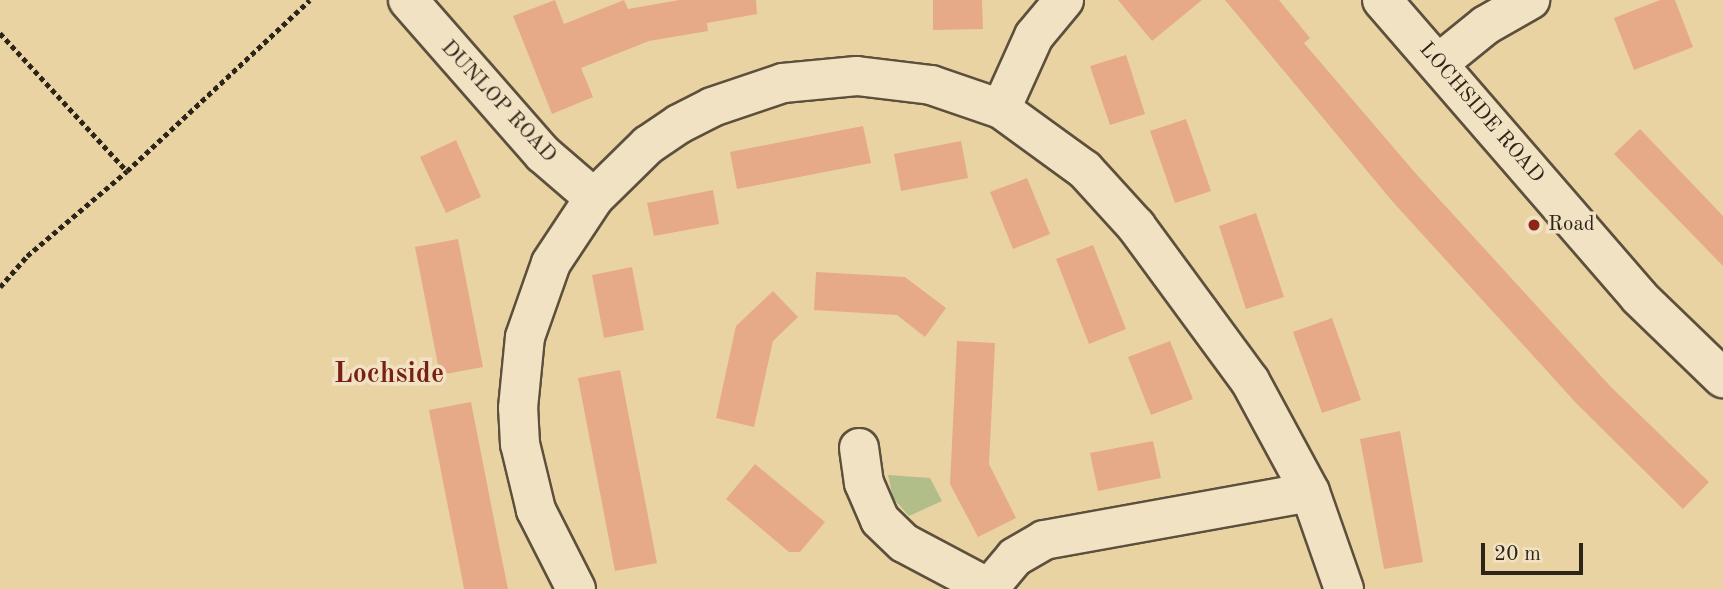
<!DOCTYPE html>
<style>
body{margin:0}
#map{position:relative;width:1723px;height:589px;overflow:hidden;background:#ead3a3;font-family:"Old Standard TT",serif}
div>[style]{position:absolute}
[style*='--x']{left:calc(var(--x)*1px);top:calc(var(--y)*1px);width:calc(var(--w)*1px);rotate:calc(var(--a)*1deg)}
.green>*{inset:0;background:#b1be8a}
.building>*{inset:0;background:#e6aa89}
.path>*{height:4.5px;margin-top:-2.25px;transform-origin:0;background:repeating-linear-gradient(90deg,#2e251a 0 5px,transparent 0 8.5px)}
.roads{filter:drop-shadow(2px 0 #5d503c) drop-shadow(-2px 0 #5d503c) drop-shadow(0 2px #5d503c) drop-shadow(0 -2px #5d503c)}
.minor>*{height:38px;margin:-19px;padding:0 19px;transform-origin:19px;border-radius:19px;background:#f1e2c3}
.tertiary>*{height:38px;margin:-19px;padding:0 19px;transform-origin:19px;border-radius:19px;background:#f1e2c3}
.dots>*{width:19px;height:19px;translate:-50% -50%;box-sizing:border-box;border:4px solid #f1e2c3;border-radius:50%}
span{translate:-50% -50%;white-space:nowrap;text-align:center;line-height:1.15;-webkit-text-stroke:7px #f1e2c3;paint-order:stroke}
.street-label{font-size:21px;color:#2e251a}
.poi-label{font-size:21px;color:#2e251a}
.left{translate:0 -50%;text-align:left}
.district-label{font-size:28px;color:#7a1f14;font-weight:700}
.scale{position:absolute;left:1481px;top:543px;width:102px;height:32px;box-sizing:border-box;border:4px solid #2e251a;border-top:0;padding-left:9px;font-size:21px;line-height:24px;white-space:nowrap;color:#2e251a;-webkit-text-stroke:5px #f1e2c3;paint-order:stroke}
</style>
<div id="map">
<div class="green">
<div style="clip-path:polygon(888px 475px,930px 478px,942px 501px,909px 516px,893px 498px)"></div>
</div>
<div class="building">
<div style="clip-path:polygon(555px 0,564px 24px,624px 0,628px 9px,679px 0,756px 0,757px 14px,707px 23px,708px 31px,649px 41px,581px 68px,593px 97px,552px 114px,513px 16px)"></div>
<div style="clip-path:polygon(933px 0,982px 0,983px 29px,933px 30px)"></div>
<div style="clip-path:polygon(1118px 0,1202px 0,1152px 41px)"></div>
<div style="clip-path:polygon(1225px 0,1279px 0,1310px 38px,1304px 43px,1417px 175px,1610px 386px,1709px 482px,1683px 509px,1577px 404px,1392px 201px)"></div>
<div style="clip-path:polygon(1660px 0,1675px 0,1693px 47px,1634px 70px,1614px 18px)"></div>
<div style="clip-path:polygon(1126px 55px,1145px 114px,1110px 125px,1090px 66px)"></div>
<div style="clip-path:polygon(1186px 119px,1211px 191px,1175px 203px,1150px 131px)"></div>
<div style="clip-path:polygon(863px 126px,871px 163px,737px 189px,730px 152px)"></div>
<div style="clip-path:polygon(1640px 129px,1723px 216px,1723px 266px,1614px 154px)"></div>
<div style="clip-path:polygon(456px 140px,481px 197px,446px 213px,420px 157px)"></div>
<div style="clip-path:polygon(961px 141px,968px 178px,901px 191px,894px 154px)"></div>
<div style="clip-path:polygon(1027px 178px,1050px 234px,1013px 249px,990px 192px)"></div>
<div style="clip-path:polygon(713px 190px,719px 224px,654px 236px,647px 203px)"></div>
<div style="clip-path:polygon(1256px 213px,1284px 297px,1246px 309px,1219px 226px)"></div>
<div style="clip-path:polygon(458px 239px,483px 367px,440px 375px,415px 247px)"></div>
<div style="clip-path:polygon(1093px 245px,1126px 329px,1089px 344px,1056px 259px)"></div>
<div style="clip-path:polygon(632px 267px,644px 330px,604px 338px,592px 275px)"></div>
<div style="clip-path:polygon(816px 272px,905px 277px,946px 308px,925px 337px,897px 315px,814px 310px)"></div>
<div style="clip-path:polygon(773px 291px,798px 317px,773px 341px,754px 427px,716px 418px,736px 326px)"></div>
<div style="clip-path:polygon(1332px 318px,1361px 400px,1322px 413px,1293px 332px)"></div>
<div style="clip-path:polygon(957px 341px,995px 343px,989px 464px,1016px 518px,978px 537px,950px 484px)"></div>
<div style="clip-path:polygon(1170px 341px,1193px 399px,1151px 415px,1128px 357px)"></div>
<div style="clip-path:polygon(620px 370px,657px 563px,615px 571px,578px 378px)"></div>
<div style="clip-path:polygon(471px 402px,497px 535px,508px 589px,464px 589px,459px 563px,429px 410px)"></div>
<div style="clip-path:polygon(1400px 431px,1423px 562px,1384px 569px,1360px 439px)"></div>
<div style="clip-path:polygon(1153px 441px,1161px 478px,1098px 491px,1090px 453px)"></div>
<div style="clip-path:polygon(755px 464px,825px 522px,800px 552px,789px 552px,726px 499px)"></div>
</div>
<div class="path">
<div style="--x:0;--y:33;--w:188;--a:47.4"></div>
<div style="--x:127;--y:171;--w:250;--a:-43.1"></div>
<div style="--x:0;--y:287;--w:41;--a:-48.9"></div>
<div style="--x:27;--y:256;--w:131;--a:-40.4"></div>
</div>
<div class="roads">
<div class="minor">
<div style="--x:408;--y:0;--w:205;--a:48.8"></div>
<div style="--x:543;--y:154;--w:67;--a:40.8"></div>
<div style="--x:1439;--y:63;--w:60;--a:-39"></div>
<div style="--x:1486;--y:25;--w:51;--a:-29.6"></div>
<div style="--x:1001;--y:109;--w:80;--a:-65.7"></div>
<div style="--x:1034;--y:36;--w:47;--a:-50.2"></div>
<div style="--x:859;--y:448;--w:35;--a:82"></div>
<div style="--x:864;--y:483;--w:40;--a:66.6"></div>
<div style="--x:880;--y:520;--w:33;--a:44"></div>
<div style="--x:904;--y:543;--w:96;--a:27.9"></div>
<div style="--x:989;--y:588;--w:40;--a:-50"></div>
<div style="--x:1015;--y:557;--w:34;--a:-30"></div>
<div style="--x:1044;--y:540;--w:270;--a:-10.2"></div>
<div style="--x:576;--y:589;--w:89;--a:-116.9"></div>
<div style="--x:536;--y:510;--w:68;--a:-103.6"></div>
<div style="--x:520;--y:444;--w:36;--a:-93"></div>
<div style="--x:518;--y:408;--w:71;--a:-84.4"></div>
<div style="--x:525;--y:337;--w:78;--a:-70.6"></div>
<div style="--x:551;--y:263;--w:78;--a:-56.5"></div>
<div style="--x:594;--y:198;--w:76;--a:-44.5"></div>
<div style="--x:648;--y:145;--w:37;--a:-34"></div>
<div style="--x:679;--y:124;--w:37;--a:-27"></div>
<div style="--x:712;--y:107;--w:75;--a:-18.7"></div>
<div style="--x:783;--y:83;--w:74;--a:-5.4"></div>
<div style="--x:857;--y:76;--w:75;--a:6.9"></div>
<div style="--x:931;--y:85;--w:74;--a:18.9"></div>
<div style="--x:1001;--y:109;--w:104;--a:36"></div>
<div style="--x:1085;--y:170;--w:76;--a:47.7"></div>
<div style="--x:1136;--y:226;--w:192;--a:53.7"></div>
<div style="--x:1250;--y:381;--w:126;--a:61.6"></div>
<div style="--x:1310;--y:492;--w:103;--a:70.7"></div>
</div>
<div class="tertiary">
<div style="--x:1382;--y:0;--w:393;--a:49.1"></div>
<div style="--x:1639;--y:297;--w:117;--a:44"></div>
</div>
</div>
<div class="dots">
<div style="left:1534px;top:225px;background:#8f2418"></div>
</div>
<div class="street-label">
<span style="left:498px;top:102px;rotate:47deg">DUNLOP ROAD</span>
<span style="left:1481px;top:113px;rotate:49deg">LOCHSIDE ROAD</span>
</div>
<div class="poi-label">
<span class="left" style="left:1548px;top:225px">Road</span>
</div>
<div class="district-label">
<span style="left:389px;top:375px">Lochside</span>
</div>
<div class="scale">20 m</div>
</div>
